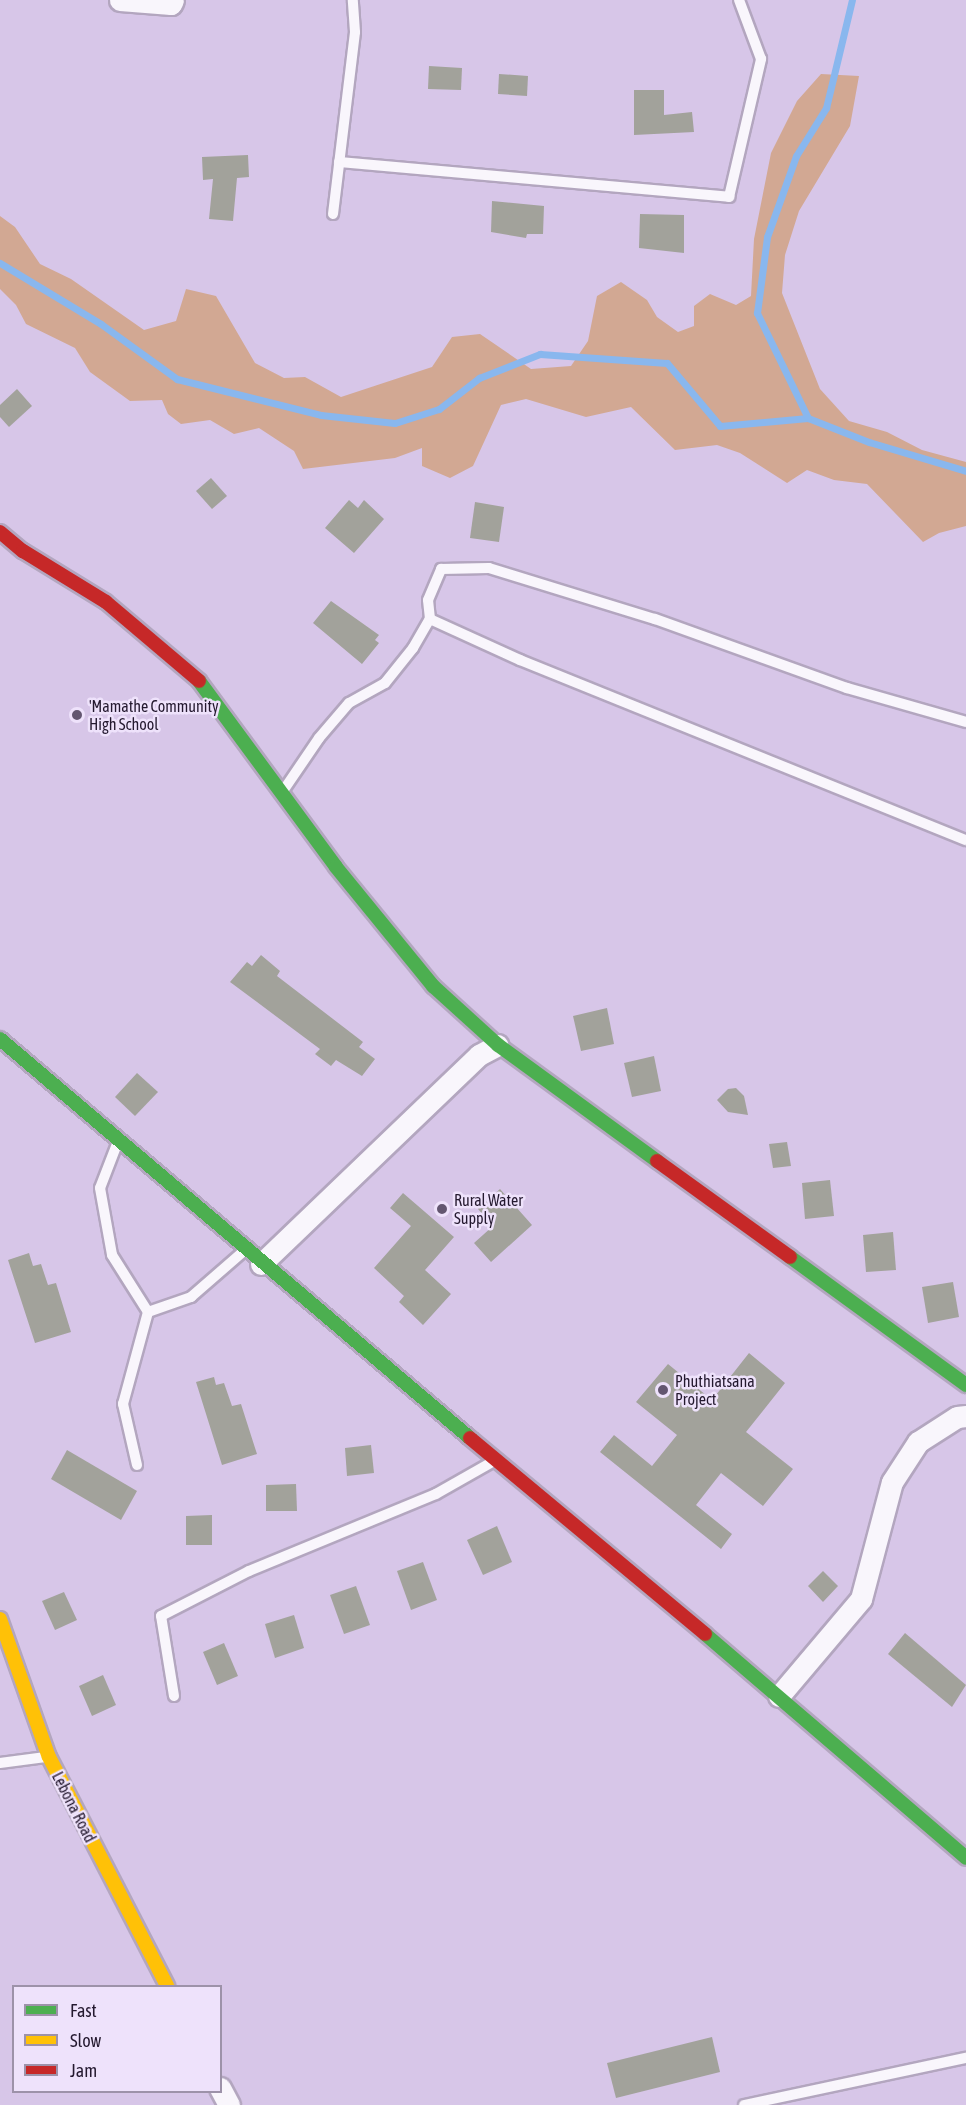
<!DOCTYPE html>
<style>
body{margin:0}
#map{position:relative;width:966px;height:2105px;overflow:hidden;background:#d7c6e8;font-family:"Asap Condensed",sans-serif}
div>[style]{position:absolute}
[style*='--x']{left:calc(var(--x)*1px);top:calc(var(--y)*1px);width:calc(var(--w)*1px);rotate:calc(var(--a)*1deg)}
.green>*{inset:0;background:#d2a893}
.stream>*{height:7px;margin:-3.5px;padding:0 3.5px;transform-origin:3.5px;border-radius:3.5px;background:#89b7ee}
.building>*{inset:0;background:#a2a29b}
.roads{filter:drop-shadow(2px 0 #b3a6bf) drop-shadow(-2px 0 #b3a6bf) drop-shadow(0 2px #b3a6bf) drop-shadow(0 -2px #b3a6bf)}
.lane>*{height:10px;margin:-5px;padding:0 5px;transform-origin:5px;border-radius:5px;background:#f9f6fc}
.street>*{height:21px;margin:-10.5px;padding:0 10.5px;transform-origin:10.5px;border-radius:10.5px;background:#f9f6fc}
.fast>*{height:14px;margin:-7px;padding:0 7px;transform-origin:7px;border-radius:7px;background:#4caf50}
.slow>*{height:14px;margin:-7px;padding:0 7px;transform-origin:7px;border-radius:7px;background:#ffc107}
.jam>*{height:14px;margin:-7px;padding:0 7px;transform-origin:7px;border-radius:7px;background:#c62828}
.dots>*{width:16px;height:16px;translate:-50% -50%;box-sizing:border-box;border:3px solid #eee2fb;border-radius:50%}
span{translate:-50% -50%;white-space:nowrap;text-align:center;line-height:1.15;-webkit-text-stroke:5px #eee2fb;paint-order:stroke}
.poi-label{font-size:16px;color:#24192f}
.left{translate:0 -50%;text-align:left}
.street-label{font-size:16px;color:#24192f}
.legend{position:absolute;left:12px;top:1985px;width:210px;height:108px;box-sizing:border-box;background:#eee2fb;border:2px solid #9d92a9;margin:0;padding:8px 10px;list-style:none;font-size:18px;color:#24192f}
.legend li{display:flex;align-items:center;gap:12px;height:30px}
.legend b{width:30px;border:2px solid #9d92a9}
</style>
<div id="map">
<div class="green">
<div style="clip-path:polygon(821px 74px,859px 76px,850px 126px,799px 211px,785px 255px,782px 293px,820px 389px,849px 421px,887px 432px,922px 450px,966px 462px,966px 526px,939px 533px,923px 542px,867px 484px,834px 480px,807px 470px,787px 483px,740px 453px,717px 445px,675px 450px,631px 407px,586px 417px,526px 399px,501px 405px,473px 466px,450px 478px,422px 466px,422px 448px,395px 458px,303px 469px,294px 451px,259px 428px,234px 434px,210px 420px,181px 424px,168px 414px,162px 400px,130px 401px,90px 372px,75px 348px,26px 324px,16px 305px,0 289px,0 216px,15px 227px,40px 264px,71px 279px,144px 330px,176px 321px,186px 289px,216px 296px,255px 363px,284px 378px,305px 377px,341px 397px,432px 367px,452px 337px,480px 334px,531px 369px,571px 366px,588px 341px,597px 296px,621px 282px,647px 300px,657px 317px,678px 332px,694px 326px,694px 306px,710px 294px,736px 305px,751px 296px,754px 239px,771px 153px,797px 101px)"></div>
</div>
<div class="stream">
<div style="--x:0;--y:263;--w:118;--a:31.1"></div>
<div style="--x:101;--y:324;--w:94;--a:35.9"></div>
<div style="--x:177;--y:379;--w:148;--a:14"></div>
<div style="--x:321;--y:415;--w:74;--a:6.2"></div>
<div style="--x:395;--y:423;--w:46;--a:-17.7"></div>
<div style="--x:439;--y:409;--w:51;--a:-37.8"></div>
<div style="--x:479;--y:378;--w:66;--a:-21.5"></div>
<div style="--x:540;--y:354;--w:127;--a:4.1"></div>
<div style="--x:667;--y:363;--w:82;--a:49.9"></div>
<div style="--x:720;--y:426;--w:88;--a:-5.2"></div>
<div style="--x:808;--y:418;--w:66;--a:21.5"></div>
<div style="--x:869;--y:442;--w:101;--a:16.6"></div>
<div style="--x:808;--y:418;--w:117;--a:-115.9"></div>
<div style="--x:757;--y:313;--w:77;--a:-82.5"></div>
<div style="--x:767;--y:237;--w:86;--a:-70.3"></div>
<div style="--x:796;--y:156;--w:57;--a:-58"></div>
<div style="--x:826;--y:108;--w:111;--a:-76.5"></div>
</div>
<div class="building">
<div style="clip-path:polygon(429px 66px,462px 68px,461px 90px,428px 89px)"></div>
<div style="clip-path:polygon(499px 74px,528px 76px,527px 96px,498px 94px)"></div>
<div style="clip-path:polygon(634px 90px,664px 90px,664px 115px,692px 112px,694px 132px,634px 135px)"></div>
<div style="clip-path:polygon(248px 155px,249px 177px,237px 178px,233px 221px,209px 219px,213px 179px,203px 180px,202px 157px)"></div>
<div style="clip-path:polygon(492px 201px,544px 206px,543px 234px,527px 234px,526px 238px,491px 232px)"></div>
<div style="clip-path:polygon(640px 214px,684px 215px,684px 253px,639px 248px)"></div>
<div style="clip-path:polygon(17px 389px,32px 406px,9px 427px,0 417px,0 405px)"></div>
<div style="clip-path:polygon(211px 478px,227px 496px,212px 509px,196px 491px)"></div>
<div style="clip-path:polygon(349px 500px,358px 508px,364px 500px,384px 519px,354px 553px,325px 528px)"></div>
<div style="clip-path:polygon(475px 502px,504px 507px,499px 542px,470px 538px)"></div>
<div style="clip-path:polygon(331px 601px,379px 635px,375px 640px,379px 643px,362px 664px,313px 623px)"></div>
<div style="clip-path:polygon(261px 955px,280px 971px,277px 976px,363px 1042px,359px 1047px,375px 1059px,362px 1076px,336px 1060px,331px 1066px,315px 1054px,320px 1049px,230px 982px,247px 962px,252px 966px)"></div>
<div style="clip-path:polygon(607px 1008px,614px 1044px,581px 1051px,573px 1016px)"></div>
<div style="clip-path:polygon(654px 1056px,661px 1091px,632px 1097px,624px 1063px)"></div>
<div style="clip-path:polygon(137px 1073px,158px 1092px,135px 1116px,115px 1097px)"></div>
<div style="clip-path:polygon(736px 1088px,744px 1096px,748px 1115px,728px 1112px,717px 1100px,728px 1089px)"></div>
<div style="clip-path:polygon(787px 1142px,791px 1166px,773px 1168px,769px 1144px)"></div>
<div style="clip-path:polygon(830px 1180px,834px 1216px,805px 1219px,802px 1183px)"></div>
<div style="clip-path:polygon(500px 1189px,532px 1225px,491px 1262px,474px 1243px,493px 1226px,478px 1209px)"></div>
<div style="clip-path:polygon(403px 1193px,454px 1237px,425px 1270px,451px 1294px,423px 1325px,399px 1302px,404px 1296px,374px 1268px,411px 1226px,390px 1208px)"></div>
<div style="clip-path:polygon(893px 1232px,896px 1270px,866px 1272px,863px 1235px)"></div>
<div style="clip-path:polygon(29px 1253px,33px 1266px,41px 1264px,48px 1285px,56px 1283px,71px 1332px,35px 1343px,8px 1260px)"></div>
<div style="clip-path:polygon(953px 1282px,959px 1317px,928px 1323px,922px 1287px)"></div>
<div style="clip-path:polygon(749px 1353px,785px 1383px,746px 1432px,793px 1469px,763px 1506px,721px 1473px,696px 1505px,732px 1534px,721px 1549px,600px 1452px,614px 1435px,652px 1466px,677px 1435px,636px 1402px,668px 1364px,712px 1400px)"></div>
<div style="clip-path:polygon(214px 1377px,216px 1385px,224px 1383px,232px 1406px,241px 1404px,257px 1454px,222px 1465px,196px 1382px)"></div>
<div style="clip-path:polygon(371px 1445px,374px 1473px,347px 1476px,345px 1448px)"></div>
<div style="clip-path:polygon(67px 1450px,137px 1491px,121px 1520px,51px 1479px)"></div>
<div style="clip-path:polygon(296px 1484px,297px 1511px,266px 1511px,266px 1485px)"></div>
<div style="clip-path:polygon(212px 1515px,212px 1545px,186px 1545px,186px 1516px)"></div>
<div style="clip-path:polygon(497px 1526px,512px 1562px,483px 1575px,467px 1540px)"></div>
<div style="clip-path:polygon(423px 1562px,437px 1600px,411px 1610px,397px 1571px)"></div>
<div style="clip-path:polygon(823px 1571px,838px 1586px,823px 1602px,808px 1586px)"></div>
<div style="clip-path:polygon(356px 1586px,370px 1625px,344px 1634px,330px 1595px)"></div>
<div style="clip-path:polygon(64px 1592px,77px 1620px,55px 1630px,42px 1601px)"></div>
<div style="clip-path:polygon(294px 1615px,304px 1648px,275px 1658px,265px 1624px)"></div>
<div style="clip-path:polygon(905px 1633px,966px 1685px,952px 1707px,888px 1654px)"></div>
<div style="clip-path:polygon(224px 1643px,238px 1676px,217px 1685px,203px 1652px)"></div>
<div style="clip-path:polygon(103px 1675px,116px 1705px,92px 1716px,79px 1686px)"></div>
<div style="clip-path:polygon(712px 2037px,720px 2072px,616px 2098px,607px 2063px)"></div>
</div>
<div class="roads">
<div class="lane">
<div style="--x:339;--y:162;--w:392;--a:5.1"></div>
<div style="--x:729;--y:197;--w:142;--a:-76.9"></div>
<div style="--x:761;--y:59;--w:63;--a:-110.4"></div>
<div style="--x:333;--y:214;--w:183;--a:-83.1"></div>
<div style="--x:355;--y:32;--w:32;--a:-94"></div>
<div style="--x:430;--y:619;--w:99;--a:24.5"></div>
<div style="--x:520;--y:660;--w:481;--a:22"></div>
<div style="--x:283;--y:791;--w:64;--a:-55.8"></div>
<div style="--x:319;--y:738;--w:46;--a:-49.4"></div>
<div style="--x:349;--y:703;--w:41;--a:-29.1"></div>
<div style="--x:385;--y:683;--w:45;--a:-51.3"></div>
<div style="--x:413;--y:648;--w:34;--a:-60"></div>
<div style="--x:430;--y:619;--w:19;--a:-96"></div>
<div style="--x:428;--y:600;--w:34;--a:-67"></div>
<div style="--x:441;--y:569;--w:48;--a:-1.2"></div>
<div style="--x:489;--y:568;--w:174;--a:17.1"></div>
<div style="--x:655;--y:619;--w:204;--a:19.8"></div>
<div style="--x:847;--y:688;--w:124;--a:15.9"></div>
<div style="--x:117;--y:1144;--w:47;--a:111.1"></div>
<div style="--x:100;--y:1188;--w:68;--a:79.8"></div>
<div style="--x:112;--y:1255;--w:67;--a:57.7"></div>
<div style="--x:148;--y:1312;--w:46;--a:-19.2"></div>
<div style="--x:191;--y:1297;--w:72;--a:-41"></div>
<div style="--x:137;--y:1465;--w:63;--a:-102.9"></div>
<div style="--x:123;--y:1404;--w:95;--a:-74.8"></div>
<div style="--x:174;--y:1696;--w:81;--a:-99.2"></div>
<div style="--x:161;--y:1616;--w:99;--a:-27.1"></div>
<div style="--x:249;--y:1571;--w:202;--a:-22.4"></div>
<div style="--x:436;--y:1494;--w:67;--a:-29.6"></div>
<div style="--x:0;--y:1763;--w:46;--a:-7.4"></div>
<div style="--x:744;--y:2105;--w:227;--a:-12"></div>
</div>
<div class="street">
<div style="--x:120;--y:0;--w:51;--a:4.5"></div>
<div style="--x:171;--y:4;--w:4;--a:-63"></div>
<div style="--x:261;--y:1264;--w:302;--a:-43.8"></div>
<div style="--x:479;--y:1055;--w:21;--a:-28"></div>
<div style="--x:779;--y:1696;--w:127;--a:-49.8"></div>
<div style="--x:861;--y:1599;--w:121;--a:-75.2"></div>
<div style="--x:892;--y:1482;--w:48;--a:-57"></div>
<div style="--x:918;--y:1442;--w:46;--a:-32.7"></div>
<div style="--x:957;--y:1417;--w:9;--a:-6"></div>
<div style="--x:220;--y:2088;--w:19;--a:62"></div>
</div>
<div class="fast">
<div style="--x:199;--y:681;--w:231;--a:53.6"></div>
<div style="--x:336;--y:867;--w:154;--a:50.8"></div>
<div style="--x:433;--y:986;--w:88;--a:42.2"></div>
<div style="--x:498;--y:1045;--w:197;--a:36.1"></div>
<div style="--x:0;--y:1039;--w:617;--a:40.33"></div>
<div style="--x:790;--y:1257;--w:218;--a:36"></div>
<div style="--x:705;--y:1634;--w:344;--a:40.6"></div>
</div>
<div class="slow">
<div style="--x:0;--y:1619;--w:146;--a:70.5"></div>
<div style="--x:49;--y:1757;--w:258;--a:62.7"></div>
</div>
<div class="jam">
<div style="--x:0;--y:532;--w:30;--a:40"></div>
<div style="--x:23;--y:551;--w:97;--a:31.6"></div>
<div style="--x:106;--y:602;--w:122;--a:40.3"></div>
<div style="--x:657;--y:1161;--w:164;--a:35.8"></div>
<div style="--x:470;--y:1438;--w:306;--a:39.8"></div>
</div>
</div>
<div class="dots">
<div style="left:77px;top:715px;background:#635670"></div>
<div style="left:442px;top:1209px;background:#635670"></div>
<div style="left:663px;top:1390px;background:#635670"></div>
</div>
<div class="poi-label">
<span class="left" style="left:89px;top:715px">'Mamathe Community<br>High School</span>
<span class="left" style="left:454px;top:1209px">Rural Water<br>Supply</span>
<span class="left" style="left:675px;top:1390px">Phuthiatsana<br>Project</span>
</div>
<div class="street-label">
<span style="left:74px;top:1807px;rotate:63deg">Lebona Road</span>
</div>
<ul class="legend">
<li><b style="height:8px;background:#4caf50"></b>Fast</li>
<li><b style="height:8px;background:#ffc107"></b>Slow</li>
<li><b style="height:8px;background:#c62828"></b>Jam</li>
</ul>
</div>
